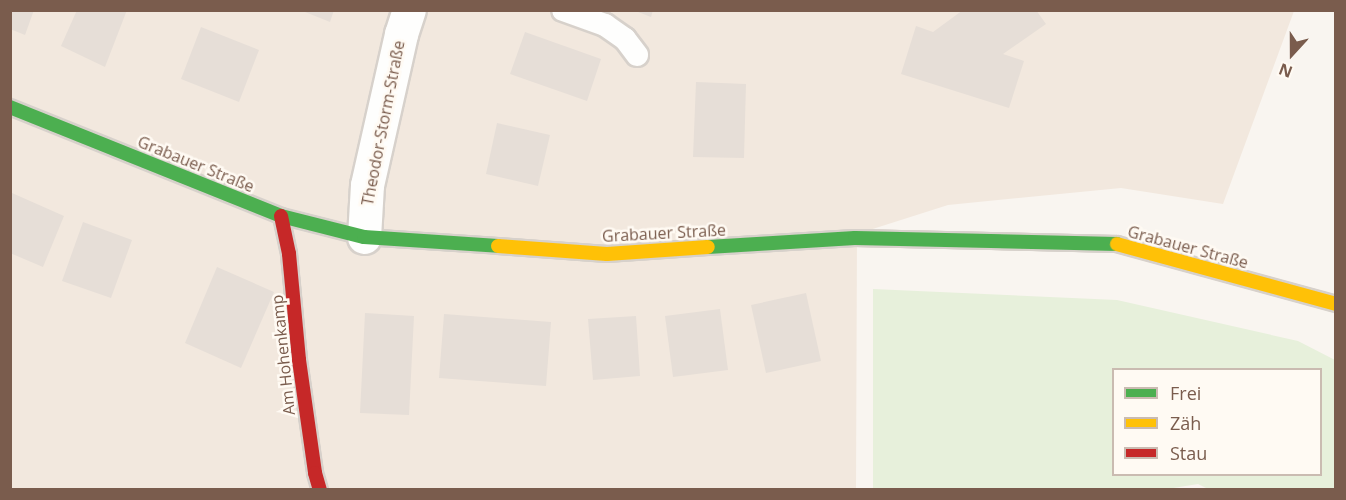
<!DOCTYPE html>
<meta charset="utf-8">
<style>
body{margin:0}
#map{position:relative;width:1346px;height:500px;overflow:hidden;background:#f9f5f0;font-family:"Open Sans",sans-serif}
div>[style]{position:absolute}
[style*='--x']{left:calc(var(--x)*1px);top:calc(var(--y)*1px);width:calc(var(--w)*1px);rotate:calc(var(--a)*1deg)}
.residential>*{inset:0;background:#f2e8de}
.green>*{inset:0;background:#e7f0db}
.building>*{inset:0;background:#e6ded7}
.roads{filter:drop-shadow(2px 0 #d7d1cb) drop-shadow(-2px 0 #d7d1cb) drop-shadow(0 2px #d7d1cb) drop-shadow(0 -2px #d7d1cb)}
.lane>*{height:22px;margin:-11px;padding:0 11px;transform-origin:11px;border-radius:11px;background:#fefefd}
.street>*{height:33px;margin:-16.5px;padding:0 16.5px;transform-origin:16.5px;border-radius:16.5px;background:#fefefd}
.fast>*{height:14px;margin:-7px;padding:0 7px;transform-origin:7px;border-radius:7px;background:#4caf50}
.slow>*{height:14px;margin:-7px;padding:0 7px;transform-origin:7px;border-radius:7px;background:#ffc107}
.jam>*{height:14px;margin:-7px;padding:0 7px;transform-origin:7px;border-radius:7px;background:#c62828}
span{translate:-50% -50%;white-space:nowrap;text-align:center;line-height:1.15;-webkit-text-stroke:5px #fffaf3;paint-order:stroke}
.street-label{font-size:16px;color:#7a5c4d}
.frame{position:absolute;inset:0;border:12px solid #7a5c4d;pointer-events:none}
.legend{position:absolute;left:1112px;top:368px;width:210px;height:108px;box-sizing:border-box;background:#fffaf3;border:2px solid #cabbb1;margin:0;padding:8px 10px;list-style:none;font-size:18px;color:#7a5c4d}
.legend li{display:flex;align-items:center;gap:12px;height:30px}
.legend b{width:30px;border:2px solid #cabbb1}
.north{position:absolute;left:1262px;top:24px;width:60px;height:60px;-webkit-text-stroke:4px #fffaf3;paint-order:stroke;rotate:201deg;font-size:16px;font-weight:700;line-height:24px;text-align:center;color:#7a5c4d}
.north::after{content:'';display:block;margin:auto;width:21px;height:27px;background:#7a5c4d;clip-path:polygon(50% 0,100% 100%,50% 72%,0 100%)}
</style>
<div id="map">
<div class="residential">
<div style="clip-path:polygon(10px 11px,1294px 11px,1223px 204px,1121px 188px,948px 205px,857px 234px,856px 490px,11px 489px)"></div>
</div>
<div class="green">
<div style="clip-path:polygon(evenodd,873px 289px,1117px 300px,1298px 341px,1335px 360px,1335px 489px,1210px 490px,1198px 484px,1161px 490px,873px 489px,873px 289px,1114px 370px,1320px 370px,1320px 474px,1114px 474px,1114px 370px)"></div>
</div>
<div class="building">
<div style="clip-path:polygon(10px 10px,34px 10px,25px 35px,10px 29px)"></div>
<div style="clip-path:polygon(77px 10px,127px 10px,105px 67px,61px 46px)"></div>
<div style="clip-path:polygon(300px 10px,334px 10px,330px 22px)"></div>
<div style="clip-path:polygon(633px 10px,653px 10px,651px 17px)"></div>
<div style="clip-path:polygon(963px 10px,1036px 10px,1046px 24px,1003px 54px,1024px 61px,1009px 108px,901px 74px,916px 26px,933px 32px)"></div>
<div style="clip-path:polygon(201px 27px,259px 50px,239px 102px,181px 79px)"></div>
<div style="clip-path:polygon(525px 32px,601px 59px,587px 101px,510px 74px)"></div>
<div style="clip-path:polygon(696px 82px,746px 84px,744px 158px,693px 157px)"></div>
<div style="clip-path:polygon(497px 123px,550px 135px,538px 186px,486px 174px)"></div>
<div style="clip-path:polygon(12px 193px,64px 216px,43px 267px,10px 253px)"></div>
<div style="clip-path:polygon(83px 222px,132px 240px,111px 298px,62px 281px)"></div>
<div style="clip-path:polygon(217px 267px,274px 292px,241px 368px,185px 343px)"></div>
<div style="clip-path:polygon(806px 293px,821px 361px,766px 373px,751px 305px)"></div>
<div style="clip-path:polygon(720px 309px,728px 370px,673px 377px,665px 316px)"></div>
<div style="clip-path:polygon(365px 313px,414px 316px,409px 415px,360px 413px)"></div>
<div style="clip-path:polygon(444px 314px,551px 322px,546px 386px,439px 378px)"></div>
<div style="clip-path:polygon(636px 316px,640px 376px,593px 380px,588px 319px)"></div>
</div>
<div class="roads">
<div class="lane">
<div style="--x:563;--y:10;--w:45;--a:19.7"></div>
<div style="--x:605;--y:25;--w:24;--a:35"></div>
<div style="--x:625;--y:39;--w:20;--a:53"></div>
</div>
<div class="street">
<div style="--x:364;--y:237;--w:52;--a:-86.7"></div>
<div style="--x:367;--y:185;--w:155;--a:-77.3"></div>
<div style="--x:401;--y:34;--w:25;--a:-72"></div>
</div>
<div class="fast">
<div style="--x:10;--y:107;--w:292;--a:21.9"></div>
<div style="--x:281;--y:216;--w:86;--a:14.2"></div>
<div style="--x:364;--y:237;--w:134;--a:3.8"></div>
<div style="--x:708;--y:247;--w:147;--a:-3.5"></div>
<div style="--x:855;--y:238;--w:262;--a:1.3"></div>
</div>
<div class="slow">
<div style="--x:1117;--y:244;--w:227;--a:15.3"></div>
<div style="--x:498;--y:246;--w:109;--a:4.2"></div>
<div style="--x:607;--y:254;--w:101;--a:-4"></div>
</div>
<div class="jam">
<div style="--x:281;--y:216;--w:39;--a:78"></div>
<div style="--x:289;--y:254;--w:106;--a:84.6"></div>
<div style="--x:299;--y:360;--w:114;--a:81.9"></div>
<div style="--x:315;--y:473;--w:18;--a:74"></div>
</div>
</div>
<div class="street-label">
<span style="left:383px;top:123px;rotate:-79deg">Theodor-Storm-Straße</span>
<span style="left:196px;top:164px;rotate:22deg">Grabauer Straße</span>
<span style="left:664px;top:233px;rotate:-3deg">Grabauer Straße</span>
<span style="left:1188px;top:247px;rotate:15deg">Grabauer Straße</span>
<span style="left:283px;top:355px;rotate:-96deg">Am Hohenkamp</span>
</div>
<div class="frame"></div>
<ul class="legend">
<li><b style="height:8px;background:#4caf50"></b>Frei</li>
<li><b style="height:8px;background:#ffc107"></b>Zäh</li>
<li><b style="height:8px;background:#c62828"></b>Stau</li>
</ul>
<div class="north">N</div>
</div>
